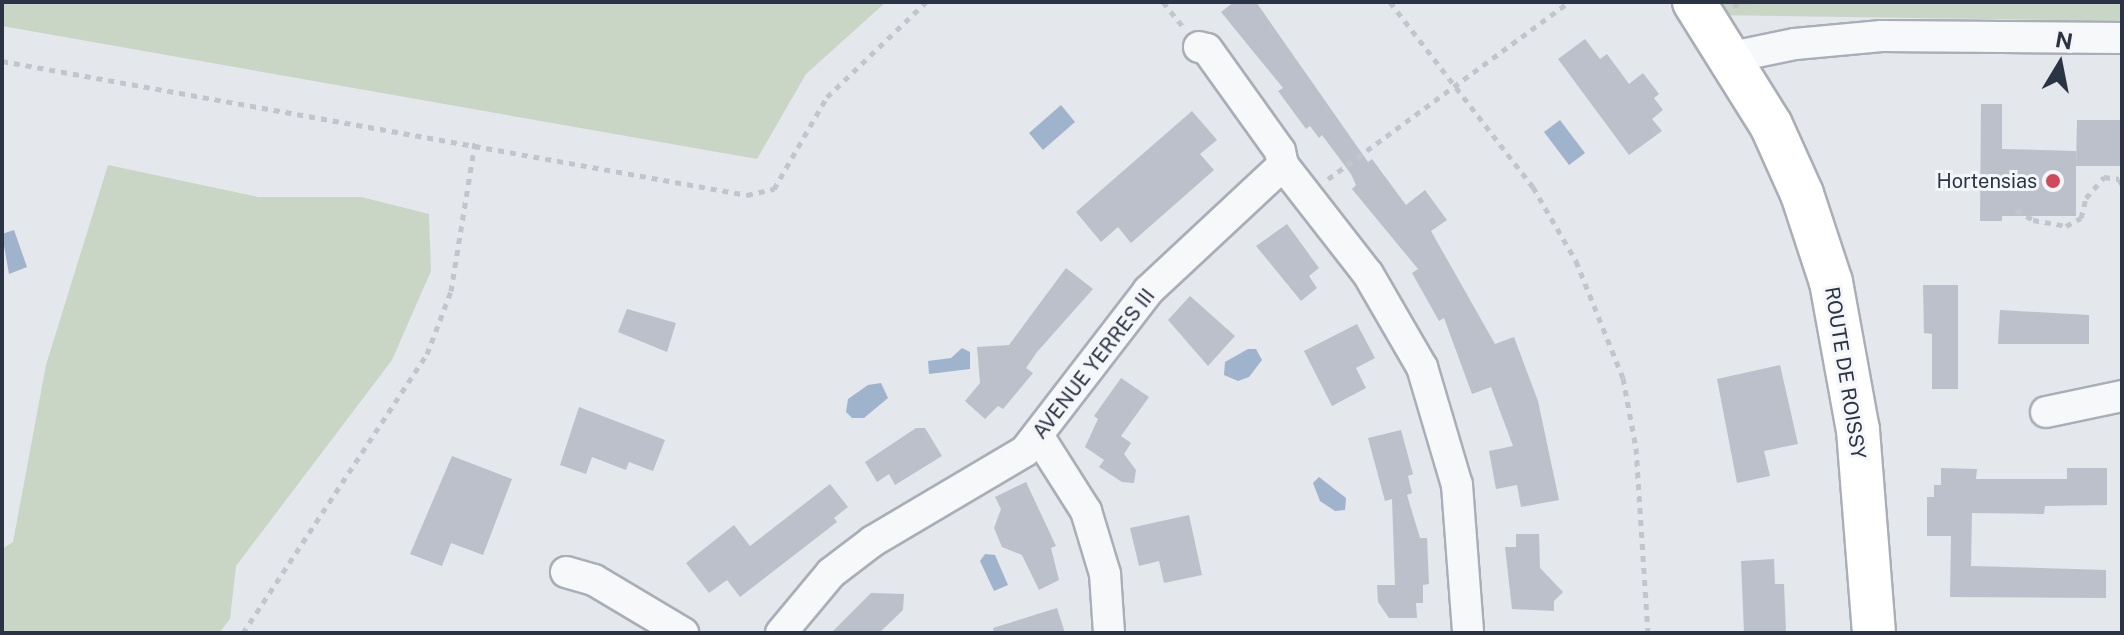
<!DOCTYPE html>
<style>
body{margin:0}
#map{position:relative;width:2124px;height:635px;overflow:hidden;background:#e4e7ec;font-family:"Public Sans",sans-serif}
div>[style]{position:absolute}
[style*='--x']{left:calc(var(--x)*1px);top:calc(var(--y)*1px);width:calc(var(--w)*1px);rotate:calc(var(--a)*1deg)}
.green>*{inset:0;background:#c9d6c5}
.water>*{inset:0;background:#9fb4cc}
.building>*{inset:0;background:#bbc0ca}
.path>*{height:5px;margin-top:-2.5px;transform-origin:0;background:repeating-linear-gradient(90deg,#c2c5cb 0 6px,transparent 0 12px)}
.roads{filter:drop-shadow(2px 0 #a9aeb7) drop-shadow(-2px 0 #a9aeb7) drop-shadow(0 2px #a9aeb7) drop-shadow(0 -2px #a9aeb7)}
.street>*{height:30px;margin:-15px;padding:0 15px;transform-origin:15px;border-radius:15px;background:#f7f8fa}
.secondary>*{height:42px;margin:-21px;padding:0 21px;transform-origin:21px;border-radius:21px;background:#fff}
.dots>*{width:22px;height:22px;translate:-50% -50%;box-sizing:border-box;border:4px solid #f4f6f9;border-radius:50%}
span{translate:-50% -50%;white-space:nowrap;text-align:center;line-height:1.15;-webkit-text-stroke:6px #f4f6f9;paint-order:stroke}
.poi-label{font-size:20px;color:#2b3445}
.right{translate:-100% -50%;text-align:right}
.street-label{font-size:20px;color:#2b3445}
.frame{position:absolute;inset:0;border:4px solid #2b3445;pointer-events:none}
.north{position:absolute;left:2020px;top:24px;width:80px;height:80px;-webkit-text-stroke:6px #f4f6f9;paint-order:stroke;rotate:10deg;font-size:22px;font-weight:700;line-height:32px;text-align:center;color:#2b3445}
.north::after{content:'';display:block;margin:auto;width:28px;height:36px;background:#2b3445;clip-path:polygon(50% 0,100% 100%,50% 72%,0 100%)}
</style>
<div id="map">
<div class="green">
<div style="clip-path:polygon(2px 2px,886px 2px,806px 74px,757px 159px,2px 26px)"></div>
<div style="clip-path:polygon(1694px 2px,2122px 2px,2122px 21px,1706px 15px)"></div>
<div style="clip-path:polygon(108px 165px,258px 197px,361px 197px,429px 214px,431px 271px,392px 360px,236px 566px,230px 619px,219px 633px,2px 633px,2px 549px,13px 542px,46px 365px)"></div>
</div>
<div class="water">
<div style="clip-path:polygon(1061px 105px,1075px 122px,1043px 150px,1029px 133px)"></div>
<div style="clip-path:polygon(1560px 120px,1585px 153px,1569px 165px,1544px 132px)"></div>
<div style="clip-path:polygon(14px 230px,27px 267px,9px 274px,2px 234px)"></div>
<div style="clip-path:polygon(962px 348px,970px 352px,970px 369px,929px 374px,928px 361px,951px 358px)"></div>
<div style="clip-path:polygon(1248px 349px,1256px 349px,1262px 360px,1249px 377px,1238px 381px,1224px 375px,1225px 362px)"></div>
<div style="clip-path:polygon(868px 385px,881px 383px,888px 398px,864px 418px,852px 418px,846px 412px,848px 399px)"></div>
<div style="clip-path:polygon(1319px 477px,1346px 498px,1345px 510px,1335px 511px,1320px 501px,1313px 483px)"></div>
<div style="clip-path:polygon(985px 554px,995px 555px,1008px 585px,994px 591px,980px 561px)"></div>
</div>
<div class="building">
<div style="clip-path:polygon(1234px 2px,1256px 2px,1368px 162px,1372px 159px,1406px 205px,1425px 190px,1447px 220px,1431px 231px,1495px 344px,1514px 337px,1538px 401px,1559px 500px,1521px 507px,1517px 485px,1496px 489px,1489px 451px,1513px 446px,1491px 387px,1472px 394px,1444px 318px,1439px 321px,1412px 273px,1418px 269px,1352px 189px,1356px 185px,1351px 174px,1322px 135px,1319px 138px,1310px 126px,1306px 129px,1278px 91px,1283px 88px,1221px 12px)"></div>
<div style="clip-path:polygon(1585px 39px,1600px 59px,1607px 54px,1629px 84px,1643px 73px,1659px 94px,1654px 98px,1663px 110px,1652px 119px,1662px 131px,1629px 155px,1558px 59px)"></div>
<div style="clip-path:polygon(1981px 104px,2002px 104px,2002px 149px,2076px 151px,2076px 216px,2002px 216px,2002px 221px,1980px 221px)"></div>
<div style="clip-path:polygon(1192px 111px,1217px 140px,1200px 154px,1214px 170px,1131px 243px,1118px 227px,1101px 242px,1076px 212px)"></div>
<div style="clip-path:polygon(2077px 120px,2122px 120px,2122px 166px,2076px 166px)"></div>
<div style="clip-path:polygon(1287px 224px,1319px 268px,1309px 276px,1317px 288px,1301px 301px,1256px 246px)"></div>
<div style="clip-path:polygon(1066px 268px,1093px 289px,1037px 352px,1026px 368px,1033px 373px,1003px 409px,998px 406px,985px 419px,965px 401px,980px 383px,977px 347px,1009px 345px)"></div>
<div style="clip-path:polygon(1923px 285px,1958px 285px,1958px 389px,1932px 389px,1932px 334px,1924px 333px)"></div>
<div style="clip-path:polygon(1190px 296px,1235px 336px,1208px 366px,1168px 320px)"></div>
<div style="clip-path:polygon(627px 309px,676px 323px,667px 352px,618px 332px)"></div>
<div style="clip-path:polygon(2000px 310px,2089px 315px,2089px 344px,1998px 344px)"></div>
<div style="clip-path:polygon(1357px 324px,1375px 358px,1356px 368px,1366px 388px,1332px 406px,1304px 351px)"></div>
<div style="clip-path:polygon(1780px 365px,1798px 444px,1764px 451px,1770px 476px,1737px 483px,1717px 379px)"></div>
<div style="clip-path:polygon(1121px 378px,1149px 397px,1121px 436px,1131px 443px,1124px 454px,1136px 470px,1134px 483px,1122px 482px,1099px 467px,1104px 460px,1085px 447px,1098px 419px,1094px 416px)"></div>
<div style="clip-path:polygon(579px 407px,665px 440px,653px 471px,629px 462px,626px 470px,592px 457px,586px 474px,560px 465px)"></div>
<div style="clip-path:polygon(916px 428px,925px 428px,942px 456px,895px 485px,889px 474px,877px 482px,865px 462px)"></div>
<div style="clip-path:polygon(1401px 430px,1413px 474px,1408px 476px,1412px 493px,1407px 495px,1420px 538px,1427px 538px,1429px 584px,1423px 585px,1423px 603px,1416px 603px,1417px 618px,1389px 618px,1378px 602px,1377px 585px,1395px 585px,1392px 499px,1385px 501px,1368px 438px)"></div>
<div style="clip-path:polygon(452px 456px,512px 479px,483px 555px,451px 543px,442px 566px,410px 554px)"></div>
<div style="clip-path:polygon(1941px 468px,1977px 469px,1976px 479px,2067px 479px,2067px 468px,2107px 468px,2107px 505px,2045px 506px,2044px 514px,1972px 513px,1971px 566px,2106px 570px,2106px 598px,1950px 597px,1951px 536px,1927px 536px,1927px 497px,1934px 497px,1934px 485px,1941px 485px)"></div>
<div style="clip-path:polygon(1026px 482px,1056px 546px,1051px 548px,1059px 580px,1039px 590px,1022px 555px,1002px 547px,994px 528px,1001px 509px,995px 497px)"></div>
<div style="clip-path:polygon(830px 484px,848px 507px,834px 518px,837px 522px,740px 597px,727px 580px,709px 593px,686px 563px,734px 525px,750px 546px)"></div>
<div style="clip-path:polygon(1189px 515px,1202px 575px,1164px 583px,1159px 561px,1139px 566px,1130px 528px)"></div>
<div style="clip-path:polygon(1516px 534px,1539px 534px,1540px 568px,1563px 592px,1554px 601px,1554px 611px,1512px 609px,1505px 547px,1516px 547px)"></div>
<div style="clip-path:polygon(1774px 559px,1775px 584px,1784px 584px,1786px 633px,1744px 633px,1741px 561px)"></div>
<div style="clip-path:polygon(871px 593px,904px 594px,903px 610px,879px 633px,831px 633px)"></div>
<div style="clip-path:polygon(1057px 608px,1065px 633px,994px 633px,993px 628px)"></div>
</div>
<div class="path">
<div style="--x:1163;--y:2;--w:33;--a:51"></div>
<div style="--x:1390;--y:2;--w:234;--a:52.3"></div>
<div style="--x:1533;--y:187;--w:86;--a:59.8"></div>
<div style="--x:1576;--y:261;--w:126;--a:68.1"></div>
<div style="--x:1623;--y:378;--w:71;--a:79.5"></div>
<div style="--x:1636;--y:448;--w:185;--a:86.3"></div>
<div style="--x:1733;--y:6;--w:13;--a:-18"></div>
<div style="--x:2;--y:61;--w:757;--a:10.2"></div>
<div style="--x:747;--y:195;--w:28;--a:-13"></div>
<div style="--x:774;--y:189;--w:106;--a:-60.1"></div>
<div style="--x:827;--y:97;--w:137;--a:-43.8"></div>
<div style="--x:1328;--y:179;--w:299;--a:-36.3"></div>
<div style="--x:2016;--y:210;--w:20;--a:30"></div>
<div style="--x:2033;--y:220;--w:34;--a:10"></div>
<div style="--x:2066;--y:226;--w:17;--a:-28"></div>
<div style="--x:2081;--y:218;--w:21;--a:-76"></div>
<div style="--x:2086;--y:198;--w:28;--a:-49"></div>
<div style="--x:2104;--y:177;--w:15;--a:8"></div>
<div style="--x:2119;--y:179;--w:7;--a:63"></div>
<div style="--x:243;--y:633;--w:334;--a:-56.6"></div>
<div style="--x:427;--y:354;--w:67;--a:-69.1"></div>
<div style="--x:451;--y:291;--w:151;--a:-80.8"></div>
</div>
<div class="roads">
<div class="street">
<div style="--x:1199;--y:47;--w:8;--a:14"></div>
<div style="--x:1207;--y:49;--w:125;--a:54.4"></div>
<div style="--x:1280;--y:151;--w:14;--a:78"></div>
<div style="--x:1732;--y:57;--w:64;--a:-11.7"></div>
<div style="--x:1795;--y:44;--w:87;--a:-5.3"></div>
<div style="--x:1882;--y:36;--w:240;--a:0.5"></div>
<div style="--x:2046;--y:412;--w:78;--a:-11.9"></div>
<div style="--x:1039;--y:437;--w:88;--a:57.6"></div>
<div style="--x:1086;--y:511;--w:66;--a:73.2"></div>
<div style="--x:1105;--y:574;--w:59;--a:86.1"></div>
<div style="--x:566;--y:572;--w:29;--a:16"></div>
<div style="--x:594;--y:580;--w:104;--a:30.8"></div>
<div style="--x:781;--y:633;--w:78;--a:-50.2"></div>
<div style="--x:831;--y:573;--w:53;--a:-37.3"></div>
<div style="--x:873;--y:541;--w:177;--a:-30.6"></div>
<div style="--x:1025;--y:451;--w:202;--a:-52.4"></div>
<div style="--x:1148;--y:291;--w:185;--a:-43"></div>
<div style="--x:1283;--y:165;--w:138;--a:52.1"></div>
<div style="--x:1368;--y:274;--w:108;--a:59.9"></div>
<div style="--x:1422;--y:367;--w:123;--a:73.5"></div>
<div style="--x:1457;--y:485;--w:148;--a:85.7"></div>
</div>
<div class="secondary">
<div style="--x:1694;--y:2;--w:145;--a:58"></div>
<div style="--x:1771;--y:125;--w:76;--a:65.8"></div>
<div style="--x:1802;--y:194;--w:93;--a:71.8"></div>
<div style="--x:1831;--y:282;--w:150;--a:79.7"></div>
<div style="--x:1858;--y:430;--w:204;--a:85.5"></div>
</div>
</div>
<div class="dots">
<div style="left:2053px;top:181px;background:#d1495b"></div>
</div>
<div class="poi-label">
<span class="right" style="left:2037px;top:181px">Hortensias</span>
</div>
<div class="street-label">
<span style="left:1094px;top:364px;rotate:-52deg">AVENUE YERRES III</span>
<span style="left:1845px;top:373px;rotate:81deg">ROUTE DE ROISSY</span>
</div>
<div class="frame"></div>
<div class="north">N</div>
</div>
